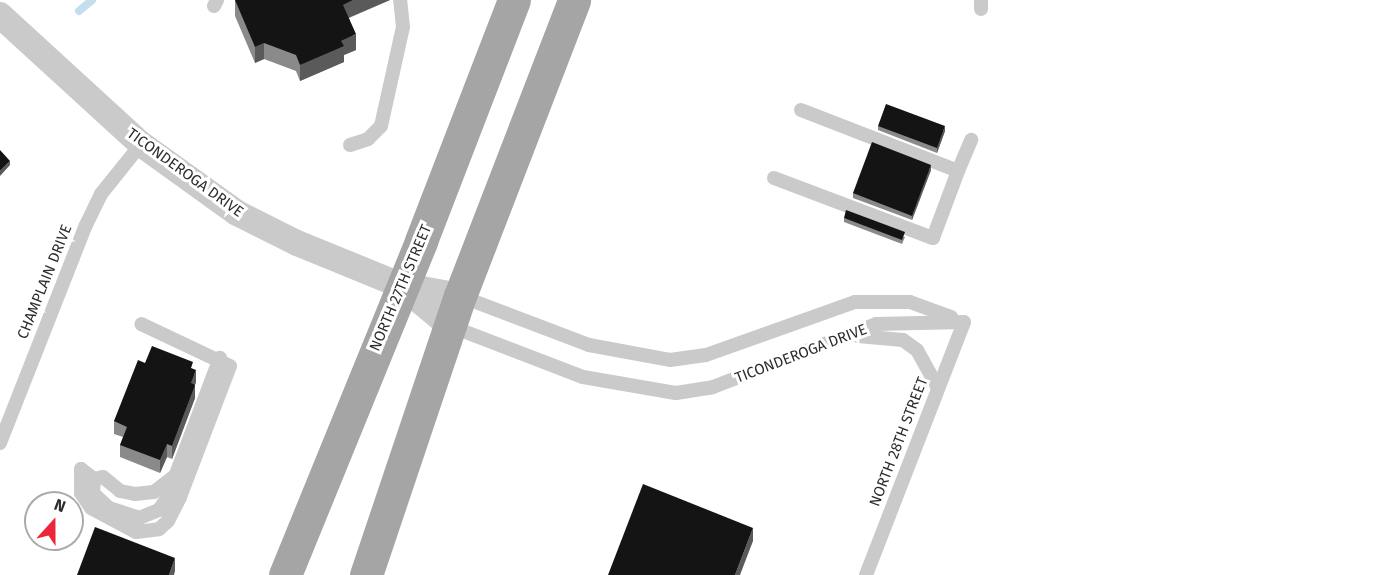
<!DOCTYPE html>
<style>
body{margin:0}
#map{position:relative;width:1379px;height:575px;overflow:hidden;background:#fff;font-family:"Fira Sans",sans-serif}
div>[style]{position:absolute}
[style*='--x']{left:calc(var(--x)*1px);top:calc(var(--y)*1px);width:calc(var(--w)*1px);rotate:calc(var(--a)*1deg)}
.stream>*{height:8px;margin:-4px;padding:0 4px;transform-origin:4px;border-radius:4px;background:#c4deed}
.service>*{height:14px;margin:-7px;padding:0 7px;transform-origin:7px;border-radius:7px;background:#cacaca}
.minor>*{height:26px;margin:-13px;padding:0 13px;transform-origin:13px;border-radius:13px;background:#cacaca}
.primary>*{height:33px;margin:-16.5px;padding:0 16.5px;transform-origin:16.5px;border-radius:16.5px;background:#a5a5a5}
.wall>*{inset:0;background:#8a8a8a}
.shaded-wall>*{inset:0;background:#5a5a5a}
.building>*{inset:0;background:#141414}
span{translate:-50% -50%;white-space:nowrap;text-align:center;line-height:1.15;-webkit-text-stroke:6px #fff;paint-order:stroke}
.street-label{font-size:15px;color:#2d2d2d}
.north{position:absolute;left:24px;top:491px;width:60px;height:60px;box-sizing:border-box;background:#fff;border:2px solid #ababab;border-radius:50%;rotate:21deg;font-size:16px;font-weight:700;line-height:24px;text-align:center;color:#2d2d2d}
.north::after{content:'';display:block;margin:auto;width:21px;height:27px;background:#ed263a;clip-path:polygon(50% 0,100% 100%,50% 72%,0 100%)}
</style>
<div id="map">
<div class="stream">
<div style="--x:79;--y:11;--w:17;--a:-40"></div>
</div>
<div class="service">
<div style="--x:981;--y:0;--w:9;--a:90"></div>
<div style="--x:214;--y:6;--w:7;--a:-63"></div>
<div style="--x:801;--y:110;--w:168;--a:21.2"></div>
<div style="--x:958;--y:171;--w:34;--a:-67"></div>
<div style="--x:350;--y:145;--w:19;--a:-18"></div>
<div style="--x:368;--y:139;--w:18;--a:-45"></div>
<div style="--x:381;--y:126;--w:101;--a:-77.5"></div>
<div style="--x:403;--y:27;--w:27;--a:-96"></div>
<div style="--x:774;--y:178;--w:170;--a:20.7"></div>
<div style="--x:933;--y:238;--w:72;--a:-69.5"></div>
<div style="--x:460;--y:296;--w:138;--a:20.8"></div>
<div style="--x:589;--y:345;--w:82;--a:10.5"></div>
<div style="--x:670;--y:360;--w:36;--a:-8"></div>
<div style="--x:706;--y:355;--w:158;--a:-19.6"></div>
<div style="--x:855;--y:302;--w:55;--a:0"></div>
<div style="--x:910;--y:302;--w:44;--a:20.1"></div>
<div style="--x:450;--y:326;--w:142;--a:21"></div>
<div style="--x:583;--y:377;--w:94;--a:9.8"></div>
<div style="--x:676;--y:393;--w:37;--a:-9"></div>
<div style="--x:713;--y:387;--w:175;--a:-21.1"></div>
<div style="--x:876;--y:324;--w:88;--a:-1.3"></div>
<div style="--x:858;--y:336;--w:45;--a:5.1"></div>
<div style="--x:903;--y:340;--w:17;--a:36"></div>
<div style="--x:917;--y:350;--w:43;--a:61.1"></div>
<div style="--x:0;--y:443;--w:234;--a:-68.5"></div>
<div style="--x:86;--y:225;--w:34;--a:-64"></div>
<div style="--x:101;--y:194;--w:64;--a:-51.3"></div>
<div style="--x:81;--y:469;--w:24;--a:90"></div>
<div style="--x:81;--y:493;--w:18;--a:56"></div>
<div style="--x:91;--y:508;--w:51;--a:28.1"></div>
<div style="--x:136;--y:532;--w:23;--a:-7"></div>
<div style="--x:159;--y:529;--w:12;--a:-42"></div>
<div style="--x:168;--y:521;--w:27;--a:-63"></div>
<div style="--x:180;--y:497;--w:140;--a:-69.1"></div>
<div style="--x:230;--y:366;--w:98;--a:-154.7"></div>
<div style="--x:81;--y:469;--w:16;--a:38"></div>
<div style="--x:94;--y:479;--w:14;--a:94"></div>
<div style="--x:93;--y:493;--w:22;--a:43"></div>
<div style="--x:109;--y:508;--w:32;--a:18"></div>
<div style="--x:139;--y:518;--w:22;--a:-22"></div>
<div style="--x:159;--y:510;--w:14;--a:-56"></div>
<div style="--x:167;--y:498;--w:150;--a:-69.3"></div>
<div style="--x:94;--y:479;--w:9;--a:-13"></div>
<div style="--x:103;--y:477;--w:22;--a:39"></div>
<div style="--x:120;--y:491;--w:15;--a:11"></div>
<div style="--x:135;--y:494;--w:19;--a:-6"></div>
<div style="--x:154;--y:492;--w:24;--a:-38"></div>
<div style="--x:866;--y:575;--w:271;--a:-68.8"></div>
</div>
<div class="minor">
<div style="--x:0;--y:15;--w:191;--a:42.5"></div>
<div style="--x:141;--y:144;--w:118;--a:35.7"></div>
<div style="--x:237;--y:213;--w:67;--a:26.6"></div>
<div style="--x:297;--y:243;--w:111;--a:22.2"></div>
<div style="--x:400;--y:285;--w:61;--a:10.4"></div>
<div style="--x:403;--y:287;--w:61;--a:39.7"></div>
</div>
<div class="primary">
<div style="--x:285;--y:575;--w:361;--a:-67.8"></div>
<div style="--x:421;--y:241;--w:258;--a:-68.9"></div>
<div style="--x:366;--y:575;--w:294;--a:-71.4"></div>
<div style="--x:460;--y:296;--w:317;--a:-68.9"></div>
</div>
<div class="wall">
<div style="clip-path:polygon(235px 0,390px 0,349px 18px,356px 50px,344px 55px,344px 62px,300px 81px,296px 71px,264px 59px,255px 63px,235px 16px)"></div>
<div style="clip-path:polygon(878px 126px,945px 131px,937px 153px,878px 130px)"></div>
<div style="clip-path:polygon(931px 170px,912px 220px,853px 198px,853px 193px)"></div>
<div style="clip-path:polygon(844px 218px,905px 237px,902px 244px,844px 222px)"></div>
<div style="clip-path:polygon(145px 363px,193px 369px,196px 382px,195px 385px,195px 398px,172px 459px,167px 457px,160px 473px,120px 457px,120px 445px,123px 437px,114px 434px,114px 421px)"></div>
</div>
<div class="shaded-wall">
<div style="clip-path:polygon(353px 0,390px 0,343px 20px,343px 5px)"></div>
<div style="clip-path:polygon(356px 34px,356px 50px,344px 55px,344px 62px,300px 81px,300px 65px,341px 41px)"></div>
<div style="clip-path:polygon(264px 43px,264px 59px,255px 63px,255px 47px)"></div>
<div style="clip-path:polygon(945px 126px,945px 131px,937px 153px,937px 148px)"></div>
<div style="clip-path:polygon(10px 161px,10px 165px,0 176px,0 171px)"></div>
<div style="clip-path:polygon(931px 165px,931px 170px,912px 220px,912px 216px)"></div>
<div style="clip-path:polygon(196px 370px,196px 382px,191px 396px,191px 383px)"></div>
<div style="clip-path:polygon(195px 385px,195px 398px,172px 459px,172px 446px)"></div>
<div style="clip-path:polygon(167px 444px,167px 457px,160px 473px,160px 460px)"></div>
<div style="clip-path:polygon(753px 528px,753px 541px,740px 575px,735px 575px)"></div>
<div style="clip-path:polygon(175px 558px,175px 571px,174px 575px,169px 575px)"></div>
</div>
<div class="building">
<div style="clip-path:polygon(235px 0,353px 0,343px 5px,356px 34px,341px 41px,344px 46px,300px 65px,296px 55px,264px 43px,255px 47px)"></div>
<div style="clip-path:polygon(886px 104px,945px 126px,937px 148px,878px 126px)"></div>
<div style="clip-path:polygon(872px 142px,931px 165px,912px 216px,853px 193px)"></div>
<div style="clip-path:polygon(0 150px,10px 161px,0 171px)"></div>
<div style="clip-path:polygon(846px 210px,905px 232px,902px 240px,844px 218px)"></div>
<div style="clip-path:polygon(152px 346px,193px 362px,191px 368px,196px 370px,191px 383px,195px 385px,172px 446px,167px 444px,160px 460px,120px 445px,127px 427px,114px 421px,138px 360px,145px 363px)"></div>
<div style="clip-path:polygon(643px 484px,753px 528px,735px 575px,608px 575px)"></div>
<div style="clip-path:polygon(95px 527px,175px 558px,169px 575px,77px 575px)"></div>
</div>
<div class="street-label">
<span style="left:185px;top:173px;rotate:36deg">TICONDEROGA DRIVE</span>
<span style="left:45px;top:282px;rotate:-68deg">CHAMPLAIN DRIVE</span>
<span style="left:401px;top:288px;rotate:-67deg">NORTH 27TH STREET</span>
<span style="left:801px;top:354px;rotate:-21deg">TICONDEROGA DRIVE</span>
<span style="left:899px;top:442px;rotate:-69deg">NORTH 28TH STREET</span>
</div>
<div class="north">N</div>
</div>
